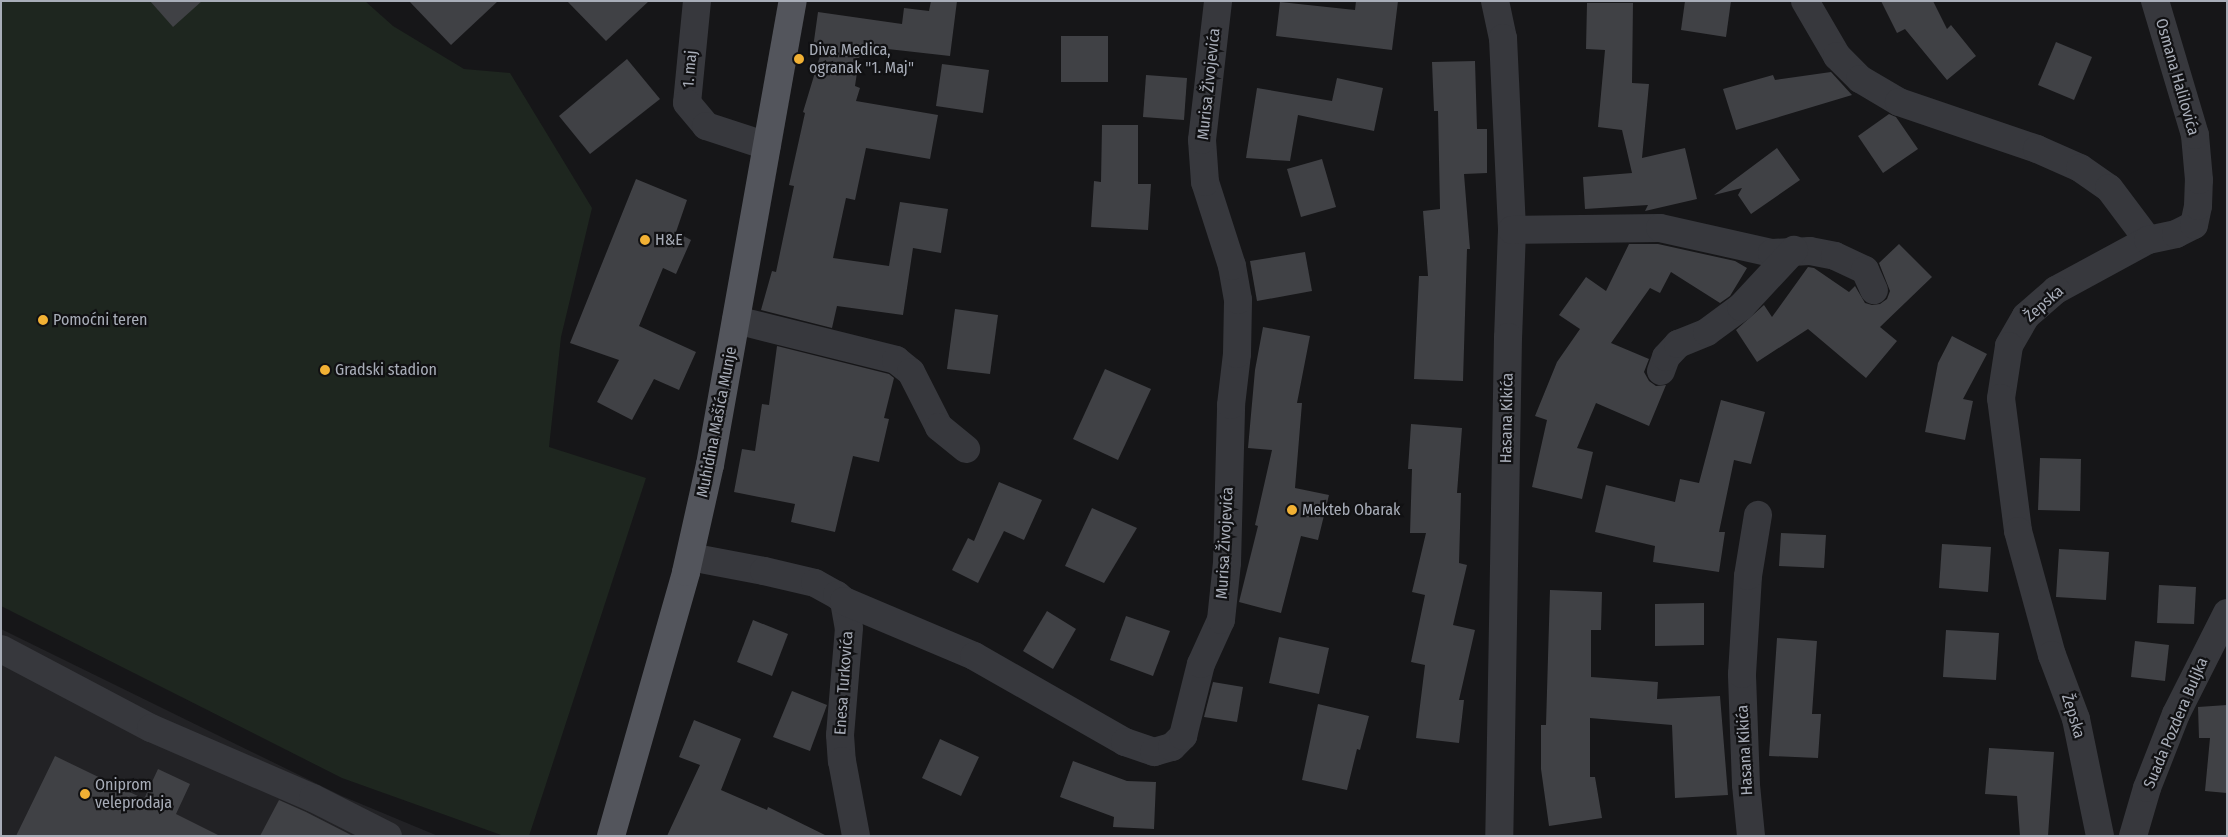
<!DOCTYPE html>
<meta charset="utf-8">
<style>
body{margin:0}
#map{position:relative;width:2228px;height:837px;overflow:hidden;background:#161618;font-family:"Fira Sans Condensed",sans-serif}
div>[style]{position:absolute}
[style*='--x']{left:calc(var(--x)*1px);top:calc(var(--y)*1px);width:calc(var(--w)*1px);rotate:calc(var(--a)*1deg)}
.built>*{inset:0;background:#222225}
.green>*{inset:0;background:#1e261f}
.building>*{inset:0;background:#404145}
.minor>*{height:28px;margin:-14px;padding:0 14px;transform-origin:14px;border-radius:14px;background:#37383d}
.major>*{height:28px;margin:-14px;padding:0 14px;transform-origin:14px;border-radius:14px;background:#53555c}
.dots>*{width:14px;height:14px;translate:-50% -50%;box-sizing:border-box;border:2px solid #111113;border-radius:50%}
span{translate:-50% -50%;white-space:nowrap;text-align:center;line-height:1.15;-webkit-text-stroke:4.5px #111113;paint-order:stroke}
.poi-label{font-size:16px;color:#a8adb8}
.left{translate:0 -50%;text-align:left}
.street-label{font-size:16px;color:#a8adb8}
.frame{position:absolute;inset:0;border:2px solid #a8adb8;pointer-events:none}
</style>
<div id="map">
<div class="built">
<div style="clip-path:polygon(1px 629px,342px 796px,438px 836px,1px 836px)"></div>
</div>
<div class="green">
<div style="clip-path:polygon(1px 1px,365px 1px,393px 26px,464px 69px,510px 73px,592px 208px,561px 337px,549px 447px,646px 478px,529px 836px,504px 836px,342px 778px,1px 606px)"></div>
</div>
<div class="building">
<div style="clip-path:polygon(150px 1px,202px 1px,173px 27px)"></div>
<div style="clip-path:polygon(409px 1px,498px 1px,451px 45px)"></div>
<div style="clip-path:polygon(567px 1px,649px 1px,606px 41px)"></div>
<div style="clip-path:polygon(931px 1px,957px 1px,950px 56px,861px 46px,855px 86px,860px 88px,856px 101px,938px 115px,930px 159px,866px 148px,855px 200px,846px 198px,833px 258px,889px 266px,900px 202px,948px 209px,941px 253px,913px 248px,903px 315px,837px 306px,832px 328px,761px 310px,772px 271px,776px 272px,794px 186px,789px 185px,805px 113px,803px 112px,820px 56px,812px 55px,818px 12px,902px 24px,904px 8px,929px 11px)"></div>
<div style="clip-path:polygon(1356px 1px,1398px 1px,1392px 50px,1276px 36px,1280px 2px,1355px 10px)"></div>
<div style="clip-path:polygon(1685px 1px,1731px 1px,1726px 37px,1681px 30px)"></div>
<div style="clip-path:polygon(1881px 1px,1933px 1px,1947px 29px,1951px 25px,1976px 56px,1947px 80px,1905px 29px,1897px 33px)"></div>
<div style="clip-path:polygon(1587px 3px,1633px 3px,1632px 83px,1649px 84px,1642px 158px,1685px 148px,1697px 199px,1645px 211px,1648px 205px,1585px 209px,1583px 177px,1632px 173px,1622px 130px,1598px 127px,1605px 50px,1586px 49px)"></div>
<div style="clip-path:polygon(1061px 36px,1108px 36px,1108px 82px,1061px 82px)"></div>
<div style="clip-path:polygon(2056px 42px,2092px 57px,2074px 100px,2038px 85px)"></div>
<div style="clip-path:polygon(627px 59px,660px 99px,590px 154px,559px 116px)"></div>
<div style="clip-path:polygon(1475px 61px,1477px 129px,1487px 129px,1487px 173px,1464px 174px,1470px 249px,1467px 249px,1463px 381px,1414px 379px,1419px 276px,1428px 276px,1423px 211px,1440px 209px,1438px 111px,1434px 111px,1432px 62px)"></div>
<div style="clip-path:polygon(942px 64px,989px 70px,983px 113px,936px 106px)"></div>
<div style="clip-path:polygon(1831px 72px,1852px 95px,1736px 130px,1723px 89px,1773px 75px,1775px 80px)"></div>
<div style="clip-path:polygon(1146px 75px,1187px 78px,1184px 120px,1143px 117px)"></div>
<div style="clip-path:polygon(1337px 78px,1383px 88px,1374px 131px,1298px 115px,1290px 161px,1246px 158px,1257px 88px,1332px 101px)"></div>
<div style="clip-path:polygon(1889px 114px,1896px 117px,1918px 149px,1883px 173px,1858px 136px)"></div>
<div style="clip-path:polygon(1102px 125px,1138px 125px,1138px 184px,1151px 184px,1148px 230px,1091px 227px,1094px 181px,1101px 182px)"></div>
<div style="clip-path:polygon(1777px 148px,1800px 180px,1751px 214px,1738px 195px,1742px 188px,1714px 195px)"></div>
<div style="clip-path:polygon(1322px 159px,1336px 207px,1301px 217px,1287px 169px)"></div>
<div style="clip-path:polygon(636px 179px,687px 200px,676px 232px,691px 240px,676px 274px,663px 268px,639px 326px,696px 352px,679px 390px,654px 379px,632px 420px,597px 402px,619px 360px,570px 343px)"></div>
<div style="clip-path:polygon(1629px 244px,1658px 244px,1735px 261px,1747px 268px,1730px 296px,1720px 303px,1671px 272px,1660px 293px,1650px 288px,1611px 343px,1649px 359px,1644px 372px,1649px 381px,1656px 386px,1666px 385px,1649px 426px,1596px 403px,1577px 448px,1593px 452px,1582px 499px,1532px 487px,1547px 420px,1535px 416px,1557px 362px,1580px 329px,1559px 315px,1586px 277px,1606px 291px)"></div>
<div style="clip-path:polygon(1899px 244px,1932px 277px,1880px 327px,1897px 341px,1866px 378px,1808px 329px,1757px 362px,1736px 330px,1764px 305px,1772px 317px,1808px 267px,1814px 268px,1849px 292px,1855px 286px,1865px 303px,1872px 305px,1880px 304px,1887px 299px,1890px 291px,1879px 263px)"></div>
<div style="clip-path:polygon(1305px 252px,1312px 291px,1257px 301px,1250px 261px)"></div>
<div style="clip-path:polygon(955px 309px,998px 315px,990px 374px,947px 369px)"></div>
<div style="clip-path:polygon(1263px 327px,1310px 336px,1297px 403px,1302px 403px,1295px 488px,1329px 495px,1318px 540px,1301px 536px,1281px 613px,1239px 602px,1258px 526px,1255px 525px,1272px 450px,1248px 448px,1255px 370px)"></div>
<div style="clip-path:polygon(1952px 336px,1987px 354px,1963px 399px,1973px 401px,1965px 440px,1925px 432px,1938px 363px)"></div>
<div style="clip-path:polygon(777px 346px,889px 374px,894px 378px,884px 418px,889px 419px,879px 462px,853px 456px,835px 532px,791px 522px,795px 504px,734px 492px,742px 449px,755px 451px,762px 404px,769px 405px)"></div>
<div style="clip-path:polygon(1105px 369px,1151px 389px,1118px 460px,1073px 439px)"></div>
<div style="clip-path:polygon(1721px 400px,1765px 412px,1751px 464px,1734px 460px,1719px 532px,1725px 532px,1719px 572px,1653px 562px,1655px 546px,1595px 532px,1606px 485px,1675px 502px,1680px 479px,1699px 483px)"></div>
<div style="clip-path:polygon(1411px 424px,1462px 428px,1457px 493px,1461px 493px,1459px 563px,1467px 565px,1453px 625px,1475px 630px,1459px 700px,1464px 700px,1459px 743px,1416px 738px,1425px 665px,1411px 662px,1425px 595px,1412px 592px,1426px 533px,1410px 533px,1412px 469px,1408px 469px)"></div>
<div style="clip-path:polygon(2040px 458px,2081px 459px,2080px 511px,2038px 510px)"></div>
<div style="clip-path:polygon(999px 482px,1042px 500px,1024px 540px,1004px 531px,978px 583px,952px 570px,968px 538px,974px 541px)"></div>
<div style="clip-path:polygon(1092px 508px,1137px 528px,1104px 583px,1065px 566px)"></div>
<div style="clip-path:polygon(1781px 533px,1826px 535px,1824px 568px,1779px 566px)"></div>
<div style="clip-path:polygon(1942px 544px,1991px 547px,1988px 592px,1939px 588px)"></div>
<div style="clip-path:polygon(2059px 549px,2109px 552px,2106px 600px,2056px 597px)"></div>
<div style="clip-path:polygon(2159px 585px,2196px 587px,2194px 624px,2157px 623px)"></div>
<div style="clip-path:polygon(1550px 590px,1602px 592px,1601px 630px,1591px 630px,1591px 677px,1658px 682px,1657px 699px,1720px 696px,1728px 795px,1675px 798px,1672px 725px,1590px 718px,1590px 777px,1595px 777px,1602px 818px,1549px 826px,1541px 769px,1541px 725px,1546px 725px)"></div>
<div style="clip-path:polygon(1704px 603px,1704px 645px,1655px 646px,1655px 604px)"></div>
<div style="clip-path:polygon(1047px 611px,1076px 629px,1053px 669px,1023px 651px)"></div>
<div style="clip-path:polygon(1126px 616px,1170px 631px,1153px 676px,1110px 660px)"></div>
<div style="clip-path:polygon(753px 620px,788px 634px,772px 676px,737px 662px)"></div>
<div style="clip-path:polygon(1946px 630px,1999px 633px,1996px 680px,1943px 677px)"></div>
<div style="clip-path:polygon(1279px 637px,1329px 648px,1319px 694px,1269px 683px)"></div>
<div style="clip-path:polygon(1777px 638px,1817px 641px,1812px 714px,1821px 714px,1818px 758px,1769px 756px)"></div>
<div style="clip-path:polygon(2135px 641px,2169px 645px,2165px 681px,2131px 677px)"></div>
<div style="clip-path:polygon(1213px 682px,1243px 687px,1237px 722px,1204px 717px)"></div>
<div style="clip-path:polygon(792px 691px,827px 705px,810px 751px,773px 737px)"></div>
<div style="clip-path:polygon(1318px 704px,1369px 716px,1360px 750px,1357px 749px,1347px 790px,1302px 780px)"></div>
<div style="clip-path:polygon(2227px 705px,2227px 793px,2205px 791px,2210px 738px,2199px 738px,2198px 707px)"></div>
<div style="clip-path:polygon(694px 720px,741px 739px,721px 790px,767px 810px,768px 807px,827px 836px,667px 836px,700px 765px,679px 757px)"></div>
<div style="clip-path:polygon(940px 739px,979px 757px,961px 796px,922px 778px)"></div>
<div style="clip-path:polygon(1989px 748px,2054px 752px,2048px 836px,2020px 836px,2017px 796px,1985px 794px)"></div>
<div style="clip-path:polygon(55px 756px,144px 799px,158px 769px,190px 784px,176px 814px,220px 836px,16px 836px)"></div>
<div style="clip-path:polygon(1073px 761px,1127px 781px,1156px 782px,1154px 829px,1113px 827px,1114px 817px,1060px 797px)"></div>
<div style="clip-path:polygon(279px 800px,306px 812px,353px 836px,260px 836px)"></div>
</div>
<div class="minor">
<div style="--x:697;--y:1;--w:102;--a:95.6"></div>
<div style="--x:687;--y:103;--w:30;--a:50"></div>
<div style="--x:706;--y:126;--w:64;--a:18.2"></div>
<div style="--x:1495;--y:1;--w:38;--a:78"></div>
<div style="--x:1503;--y:38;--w:192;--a:87.3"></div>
<div style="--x:1512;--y:230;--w:107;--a:92.1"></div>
<div style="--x:1508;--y:337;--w:499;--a:91"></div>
<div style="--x:1805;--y:1;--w:64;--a:59.8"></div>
<div style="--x:1837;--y:56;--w:33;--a:45"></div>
<div style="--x:1860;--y:79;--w:45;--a:30.5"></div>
<div style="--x:1899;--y:102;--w:146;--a:18.8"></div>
<div style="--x:2037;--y:149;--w:47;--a:23.8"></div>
<div style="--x:2080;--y:168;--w:35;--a:35"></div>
<div style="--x:2109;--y:188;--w:65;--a:53.1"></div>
<div style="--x:2148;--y:240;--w:105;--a:151.5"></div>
<div style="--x:2056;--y:290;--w:40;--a:139"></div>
<div style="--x:2026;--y:316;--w:34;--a:120"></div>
<div style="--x:2009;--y:346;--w:53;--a:98.7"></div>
<div style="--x:2001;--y:398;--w:134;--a:82.7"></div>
<div style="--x:2018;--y:531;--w:129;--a:74.7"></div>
<div style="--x:2052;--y:655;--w:68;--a:69.4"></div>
<div style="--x:2076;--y:719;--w:119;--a:78.4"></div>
<div style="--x:1512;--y:230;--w:148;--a:-0.8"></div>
<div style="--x:1660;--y:228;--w:115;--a:12.6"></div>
<div style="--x:1772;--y:253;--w:38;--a:-3"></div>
<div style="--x:1810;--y:251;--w:25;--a:11"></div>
<div style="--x:1835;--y:256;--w:33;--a:25"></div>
<div style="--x:1865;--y:270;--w:22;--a:66"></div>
<div style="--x:2148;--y:240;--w:29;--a:-12"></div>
<div style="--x:2176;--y:234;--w:20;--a:-27"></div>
<div style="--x:2194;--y:225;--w:19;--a:-78"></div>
<div style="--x:2198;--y:206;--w:26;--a:-88"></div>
<div style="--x:2199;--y:180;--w:45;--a:-95.1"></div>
<div style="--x:2195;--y:135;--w:140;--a:-106.6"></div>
<div style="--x:736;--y:320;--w:165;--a:14"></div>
<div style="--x:896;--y:360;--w:19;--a:39"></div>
<div style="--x:911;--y:372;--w:62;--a:63"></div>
<div style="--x:939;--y:427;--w:35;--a:39"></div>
<div style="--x:1661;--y:371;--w:15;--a:-70"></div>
<div style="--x:1666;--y:357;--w:18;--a:-47"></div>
<div style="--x:1678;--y:344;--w:31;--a:-22"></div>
<div style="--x:1707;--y:332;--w:42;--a:-36.3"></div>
<div style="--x:1741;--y:307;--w:78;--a:-47.1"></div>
<div style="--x:690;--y:557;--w:75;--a:10.7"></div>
<div style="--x:764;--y:571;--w:52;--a:13.2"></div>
<div style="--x:815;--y:583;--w:25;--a:29"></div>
<div style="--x:837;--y:595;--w:9;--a:41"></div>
<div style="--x:844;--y:601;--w:27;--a:80"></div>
<div style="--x:849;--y:628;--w:107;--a:94.8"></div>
<div style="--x:840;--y:735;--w:26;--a:86"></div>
<div style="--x:842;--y:761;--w:76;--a:79.4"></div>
<div style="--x:844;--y:601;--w:141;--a:22.9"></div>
<div style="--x:974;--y:656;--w:174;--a:29.7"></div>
<div style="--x:1125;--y:742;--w:31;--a:19"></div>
<div style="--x:1154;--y:752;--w:19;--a:-16"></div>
<div style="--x:1172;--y:747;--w:16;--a:-45"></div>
<div style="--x:1183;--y:736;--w:74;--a:-76"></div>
<div style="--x:1201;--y:664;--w:48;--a:-65.6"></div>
<div style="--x:1221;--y:620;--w:57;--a:-84"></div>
<div style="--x:1227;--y:563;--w:158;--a:-88.5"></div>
<div style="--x:1231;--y:405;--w:51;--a:-83.3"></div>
<div style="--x:1237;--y:354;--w:54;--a:-88.9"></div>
<div style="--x:1238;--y:300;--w:35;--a:-100"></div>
<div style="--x:1232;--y:266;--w:88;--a:-107.8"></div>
<div style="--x:1205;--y:182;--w:42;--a:-94.1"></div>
<div style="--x:1202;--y:140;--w:140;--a:-83.4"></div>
<div style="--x:1;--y:649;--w:170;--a:27.8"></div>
<div style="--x:151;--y:728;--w:176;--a:23.4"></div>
<div style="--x:313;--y:798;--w:84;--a:26.9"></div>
<div style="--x:1751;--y:836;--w:51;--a:-95.6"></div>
<div style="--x:1746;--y:785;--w:111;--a:-92.1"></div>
<div style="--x:1742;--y:674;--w:98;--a:-86.5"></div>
<div style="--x:1748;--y:576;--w:62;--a:-80.7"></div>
<div style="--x:2133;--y:836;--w:50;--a:-73.7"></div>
<div style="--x:2147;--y:788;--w:79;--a:-68.6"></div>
<div style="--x:2176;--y:714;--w:113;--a:-63.2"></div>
</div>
<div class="major">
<div style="--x:611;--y:836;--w:274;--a:-74.1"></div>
<div style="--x:686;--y:572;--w:110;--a:-77.4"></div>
<div style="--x:710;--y:465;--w:471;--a:-79.9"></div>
</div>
<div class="dots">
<div style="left:799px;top:59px;background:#f2b134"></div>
<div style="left:645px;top:240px;background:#f2b134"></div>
<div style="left:43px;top:320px;background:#f2b134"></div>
<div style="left:325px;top:370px;background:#f2b134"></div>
<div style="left:1292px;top:510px;background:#f2b134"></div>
<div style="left:85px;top:794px;background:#f2b134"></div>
</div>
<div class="poi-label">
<span class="left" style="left:809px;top:59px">Diva Medica,<br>ogranak "1. Maj"</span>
<span class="left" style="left:655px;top:240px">H&amp;E</span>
<span class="left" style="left:53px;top:320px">Pomoćni teren</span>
<span class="left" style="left:335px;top:370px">Gradski stadion</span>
<span class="left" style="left:1302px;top:510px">Mekteb Obarak</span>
<span class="left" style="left:95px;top:794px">Oniprom<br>veleprodaja</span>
</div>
<div class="street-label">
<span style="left:690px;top:69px;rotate:-85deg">1. maj</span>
<span style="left:2177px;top:77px;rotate:74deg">Osmana Halilovića</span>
<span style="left:1209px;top:84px;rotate:-84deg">Murisa Živojevića</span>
<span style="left:2044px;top:304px;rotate:-41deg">Žepska</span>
<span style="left:1507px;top:418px;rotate:-89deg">Hasana Kikića</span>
<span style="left:717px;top:422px;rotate:-79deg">Muhidina Mašića Munje</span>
<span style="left:1225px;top:543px;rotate:-87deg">Murisa Živojevića</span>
<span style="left:844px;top:683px;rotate:-86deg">Enesa Turkovića</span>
<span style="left:2073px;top:716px;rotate:73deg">Žepska</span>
<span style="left:2176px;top:723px;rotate:-67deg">Suada Pozdera Buljka</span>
<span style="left:1745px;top:750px;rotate:-93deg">Hasana Kikića</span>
</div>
<div class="frame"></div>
</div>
